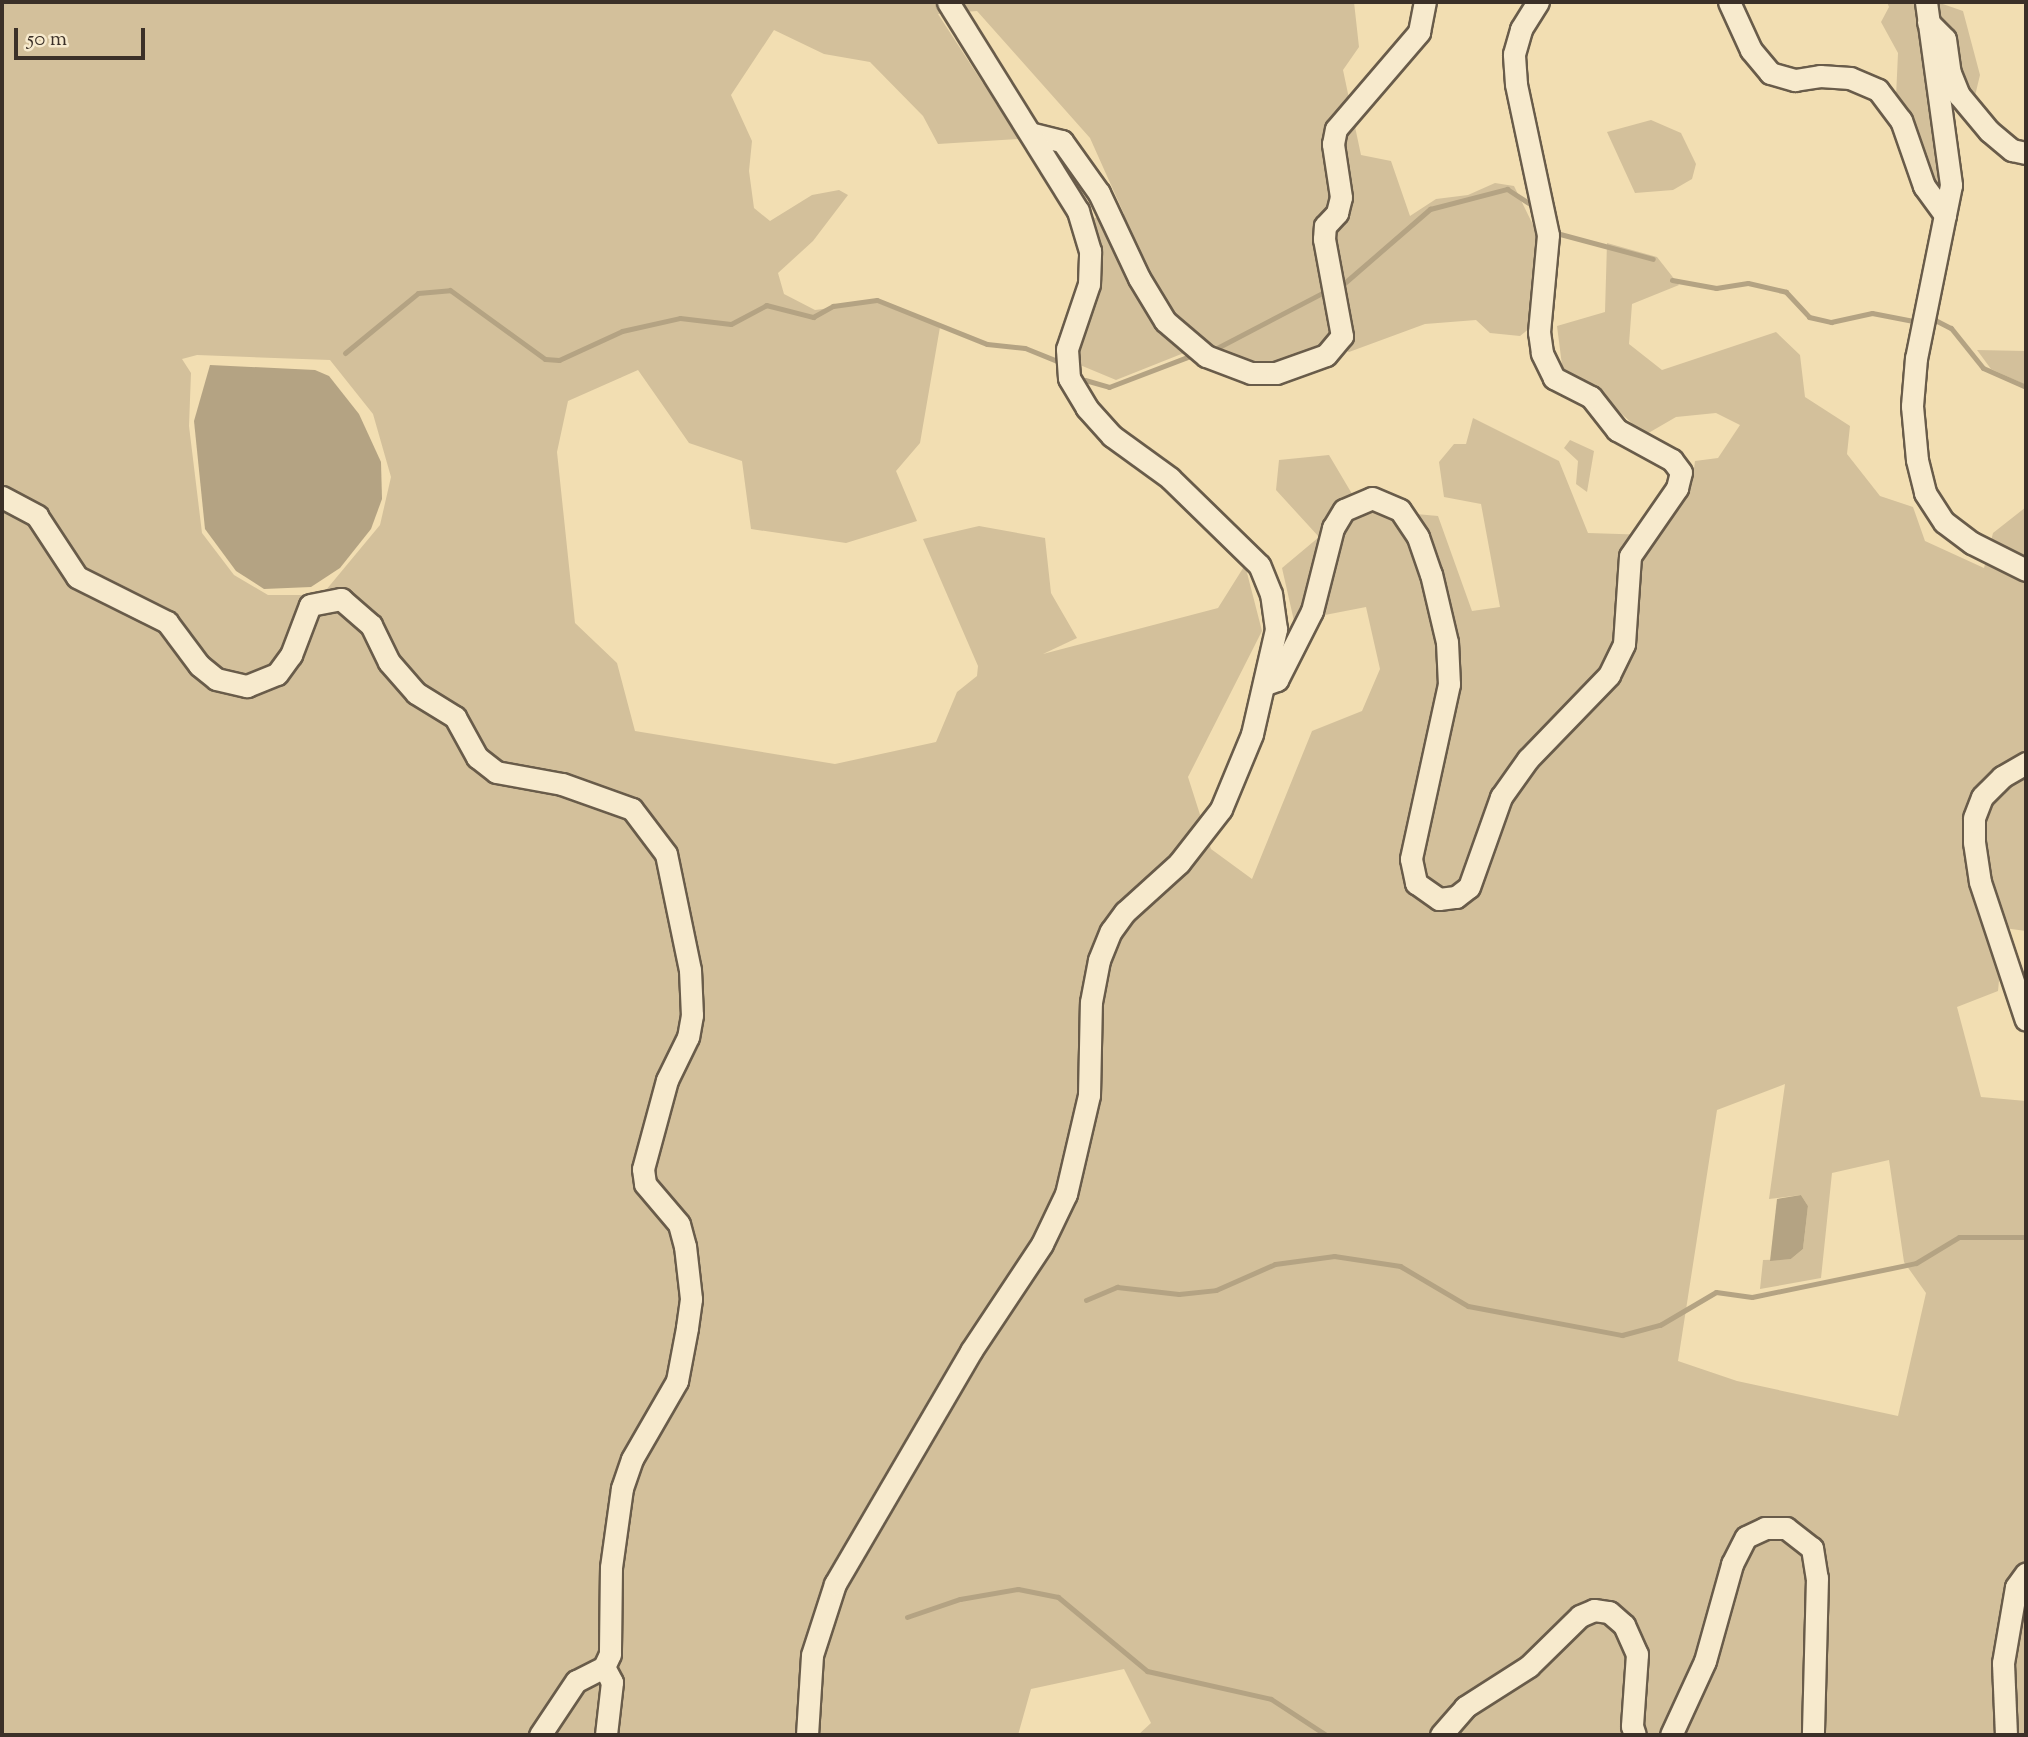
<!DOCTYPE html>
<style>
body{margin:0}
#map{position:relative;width:2028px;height:1737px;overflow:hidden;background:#f2deb2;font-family:"Sorts Mill Goudy",serif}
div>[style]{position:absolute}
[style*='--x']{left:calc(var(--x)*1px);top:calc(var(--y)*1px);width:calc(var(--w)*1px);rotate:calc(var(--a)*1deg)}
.green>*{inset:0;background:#d3c09b}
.water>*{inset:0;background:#b4a383}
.stream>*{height:5px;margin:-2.5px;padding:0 2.5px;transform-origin:2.5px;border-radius:2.5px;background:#b4a383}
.roads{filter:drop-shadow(2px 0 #695c4a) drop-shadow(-2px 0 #695c4a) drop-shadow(0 2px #695c4a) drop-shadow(0 -2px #695c4a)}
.minor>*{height:21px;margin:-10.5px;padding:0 10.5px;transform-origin:10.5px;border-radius:10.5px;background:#f7eacd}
span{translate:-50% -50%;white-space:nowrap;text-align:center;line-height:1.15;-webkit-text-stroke:5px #f7eacd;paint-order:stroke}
.frame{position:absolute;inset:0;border:4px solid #3b3028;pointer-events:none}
.scale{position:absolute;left:14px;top:28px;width:131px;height:32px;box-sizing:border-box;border:4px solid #3b3028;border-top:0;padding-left:9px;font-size:21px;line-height:24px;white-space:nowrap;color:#3b3028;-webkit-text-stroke:5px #f7eacd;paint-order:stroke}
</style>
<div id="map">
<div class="green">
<div style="clip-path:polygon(evenodd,2px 2px,1354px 2px,1359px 47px,1343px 70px,1361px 155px,1391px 161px,1410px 216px,1436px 199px,1468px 195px,1495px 183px,1514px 186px,1538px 235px,1530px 328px,1520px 336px,1490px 333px,1476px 320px,1425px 324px,1349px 352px,1328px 341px,1267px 365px,1204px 345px,1116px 380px,1080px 365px,1082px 334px,1103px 277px,1094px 218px,1124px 214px,1090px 138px,977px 11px,938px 14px,1019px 139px,938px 144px,923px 116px,870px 62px,824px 54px,774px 30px,731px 95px,752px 141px,749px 171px,754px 208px,770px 221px,812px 195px,839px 190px,848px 195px,813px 241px,778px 273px,784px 294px,815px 310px,876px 302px,940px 327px,920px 443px,896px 471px,917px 521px,846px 543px,751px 529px,742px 461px,689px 443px,638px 370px,568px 401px,557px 452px,575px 623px,617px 663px,635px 731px,835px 764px,936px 742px,957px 692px,977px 676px,978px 666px,923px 539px,979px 526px,1045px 538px,1051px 593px,1077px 638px,1043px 654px,1218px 608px,1245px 565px,1262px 631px,1188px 777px,1211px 849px,1252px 879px,1312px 731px,1362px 711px,1380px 669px,1366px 607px,1294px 621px,1282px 568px,1319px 537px,1276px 490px,1279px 460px,1329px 455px,1361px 509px,1438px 516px,1472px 611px,1500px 607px,1481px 504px,1444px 497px,1439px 462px,1454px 444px,1466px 444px,1473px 418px,1559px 461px,1588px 533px,1650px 535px,1692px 484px,1695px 461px,1718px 458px,1740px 425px,1716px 413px,1676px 417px,1645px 435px,1593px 388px,1563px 373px,1557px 326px,1605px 312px,1607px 243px,1657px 257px,1679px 285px,1632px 304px,1629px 344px,1662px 370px,1776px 332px,1800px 355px,1805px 397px,1850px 426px,1847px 454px,1880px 496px,1913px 507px,1925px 541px,1984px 568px,1993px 533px,2026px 507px,2026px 931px,2004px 928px,1998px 991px,1957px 1007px,1981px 1097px,2026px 1101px,2026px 1735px,1138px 1735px,1151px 1723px,1124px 1669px,1031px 1689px,1018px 1735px,2px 1735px,2px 2px,197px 355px,330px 360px,373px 414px,391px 477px,380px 525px,326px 590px,365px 606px,314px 595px,268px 595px,234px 575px,202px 533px,189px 426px,191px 373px,182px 359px,197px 355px,2px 2px,1785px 1084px,1769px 1199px,1801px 1195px,1808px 1206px,1803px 1249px,1791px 1259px,1763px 1260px,1760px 1289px,1821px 1278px,1832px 1173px,1889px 1160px,1904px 1262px,1926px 1293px,1898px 1416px,1737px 1381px,1678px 1361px,1717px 1110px,1785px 1084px)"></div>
<div style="clip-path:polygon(1887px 2px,1937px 2px,1963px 11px,1980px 75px,1974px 100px,1933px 79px,1932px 128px,1944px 189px,1930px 187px,1896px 97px,1898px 53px,1881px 22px,1889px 7px)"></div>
<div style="clip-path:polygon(1651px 120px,1681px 133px,1696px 164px,1692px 179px,1673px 190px,1635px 193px,1607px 132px)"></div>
<div style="clip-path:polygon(1977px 350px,2026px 351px,2026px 385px,1991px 369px)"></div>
<div style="clip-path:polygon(1570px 440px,1594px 451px,1587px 492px,1576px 484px,1578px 461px,1564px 448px)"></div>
</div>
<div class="water">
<div style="clip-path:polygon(210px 365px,315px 370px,329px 376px,359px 414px,381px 462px,382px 499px,371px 529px,340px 568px,311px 587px,264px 589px,236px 571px,205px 529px,194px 421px)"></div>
<div style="clip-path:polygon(1801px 1195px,1808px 1206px,1803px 1249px,1791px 1259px,1770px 1261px,1777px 1199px)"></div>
</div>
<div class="stream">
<div style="--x:1560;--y:234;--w:96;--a:15"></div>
<div style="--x:1672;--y:280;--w:45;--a:10.3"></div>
<div style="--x:1716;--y:288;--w:32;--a:-9"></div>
<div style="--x:1748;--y:283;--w:39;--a:13"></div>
<div style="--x:1786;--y:292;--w:34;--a:47"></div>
<div style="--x:1809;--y:317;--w:23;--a:13"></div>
<div style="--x:1831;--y:322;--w:42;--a:-12.4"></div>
<div style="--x:1872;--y:313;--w:42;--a:11"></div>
<div style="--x:1341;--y:286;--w:118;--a:-40.9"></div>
<div style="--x:1430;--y:209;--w:80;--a:-14.6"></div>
<div style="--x:1507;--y:189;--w:33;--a:33"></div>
<div style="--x:1935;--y:320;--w:18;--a:27"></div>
<div style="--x:1951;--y:328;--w:51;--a:51.3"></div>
<div style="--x:1983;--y:368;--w:47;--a:23.8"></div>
<div style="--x:1217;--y:348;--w:119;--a:-27.6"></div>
<div style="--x:345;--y:353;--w:94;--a:-39.4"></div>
<div style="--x:418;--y:293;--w:32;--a:-5"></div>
<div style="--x:450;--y:290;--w:117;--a:36"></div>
<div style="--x:545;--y:359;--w:14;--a:4"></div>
<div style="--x:559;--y:360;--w:69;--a:-24.7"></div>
<div style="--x:622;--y:331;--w:59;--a:-12.6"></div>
<div style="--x:680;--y:318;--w:51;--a:6.7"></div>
<div style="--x:731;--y:324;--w:40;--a:-28"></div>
<div style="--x:766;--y:305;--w:49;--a:14.3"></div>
<div style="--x:813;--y:317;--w:23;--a:-29"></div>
<div style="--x:833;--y:306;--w:44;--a:-7.8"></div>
<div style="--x:877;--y:300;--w:118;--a:21.8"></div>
<div style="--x:987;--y:344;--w:38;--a:6"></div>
<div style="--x:1025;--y:348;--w:35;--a:22"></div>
<div style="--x:1085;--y:380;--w:25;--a:16"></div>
<div style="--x:1109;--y:387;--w:90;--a:-20.9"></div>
<div style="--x:1086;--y:1300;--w:34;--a:-23"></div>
<div style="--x:1117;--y:1287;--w:62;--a:6.4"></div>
<div style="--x:1179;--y:1294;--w:37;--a:-6"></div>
<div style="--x:1216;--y:1290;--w:64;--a:-23.8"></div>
<div style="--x:1275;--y:1264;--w:60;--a:-7.7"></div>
<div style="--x:1334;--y:1256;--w:67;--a:8.6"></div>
<div style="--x:1400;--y:1266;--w:79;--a:30.5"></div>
<div style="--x:1468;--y:1306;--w:157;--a:10.7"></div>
<div style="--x:1622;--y:1335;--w:39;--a:-15"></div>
<div style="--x:1660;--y:1325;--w:65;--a:-30.5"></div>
<div style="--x:1716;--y:1292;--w:36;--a:8"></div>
<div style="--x:1752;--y:1297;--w:167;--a:-11.7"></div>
<div style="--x:1916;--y:1263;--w:50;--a:-31.2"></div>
<div style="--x:1959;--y:1237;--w:67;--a:0"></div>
<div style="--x:907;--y:1617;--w:56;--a:-18.8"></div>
<div style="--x:960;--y:1599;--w:59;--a:-9.8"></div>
<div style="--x:1018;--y:1589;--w:41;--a:11.3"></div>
<div style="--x:1058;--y:1597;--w:116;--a:39.7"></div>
<div style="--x:1147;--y:1671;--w:127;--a:12.7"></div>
<div style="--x:1271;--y:1699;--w:66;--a:33.2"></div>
</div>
<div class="roads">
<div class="minor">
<div style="--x:1729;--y:2;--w:53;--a:65.4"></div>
<div style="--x:1751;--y:50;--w:30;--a:50"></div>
<div style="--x:1770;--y:73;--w:26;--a:16"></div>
<div style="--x:1795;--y:80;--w:25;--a:-9"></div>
<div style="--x:1820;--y:76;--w:30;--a:4"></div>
<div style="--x:1850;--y:78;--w:30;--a:23"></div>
<div style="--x:1878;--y:90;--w:38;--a:53"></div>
<div style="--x:1901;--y:120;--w:70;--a:70.8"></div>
<div style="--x:1924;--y:186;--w:36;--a:54"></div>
<div style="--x:1926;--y:2;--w:185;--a:82.2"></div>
<div style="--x:1951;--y:185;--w:177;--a:101.4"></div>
<div style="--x:1916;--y:358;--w:48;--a:94.8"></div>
<div style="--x:1912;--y:406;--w:54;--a:84.7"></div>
<div style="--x:1917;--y:460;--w:34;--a:76"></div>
<div style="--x:1925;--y:493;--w:35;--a:57"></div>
<div style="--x:1944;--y:522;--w:35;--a:37"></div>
<div style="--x:1972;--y:543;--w:60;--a:26.6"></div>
<div style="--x:1928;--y:22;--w:24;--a:45"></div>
<div style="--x:1945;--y:39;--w:34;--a:82"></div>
<div style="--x:1950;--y:73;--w:24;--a:68"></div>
<div style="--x:1959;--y:95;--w:47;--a:50.2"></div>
<div style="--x:1989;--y:131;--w:30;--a:40"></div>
<div style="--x:2012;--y:150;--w:14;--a:12"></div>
<div style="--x:1033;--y:134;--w:30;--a:14"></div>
<div style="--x:1062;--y:141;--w:64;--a:54.6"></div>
<div style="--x:1099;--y:193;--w:94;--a:64.8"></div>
<div style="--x:1139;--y:278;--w:50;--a:58.8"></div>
<div style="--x:1165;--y:321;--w:54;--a:40.5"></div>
<div style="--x:1206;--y:356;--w:48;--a:20.7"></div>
<div style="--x:1251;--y:373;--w:25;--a:0"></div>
<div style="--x:1276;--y:373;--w:53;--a:-19.8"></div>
<div style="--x:1326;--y:355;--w:25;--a:-50"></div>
<div style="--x:1342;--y:336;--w:99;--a:-100.5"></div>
<div style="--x:1324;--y:239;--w:13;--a:-86"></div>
<div style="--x:1325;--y:226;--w:18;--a:-47"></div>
<div style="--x:1337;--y:213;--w:16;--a:-76"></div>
<div style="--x:1341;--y:197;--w:54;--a:-98.6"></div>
<div style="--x:1333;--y:144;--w:15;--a:-79"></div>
<div style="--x:1336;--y:129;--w:128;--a:-49.4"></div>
<div style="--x:1419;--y:32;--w:31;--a:-79"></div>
<div style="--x:2;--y:497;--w:40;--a:28"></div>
<div style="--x:37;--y:516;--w:73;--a:56.7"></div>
<div style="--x:77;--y:577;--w:101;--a:26.6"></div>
<div style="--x:167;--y:622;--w:54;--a:53.3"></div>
<div style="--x:199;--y:665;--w:22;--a:39"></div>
<div style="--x:216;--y:679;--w:32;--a:13"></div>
<div style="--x:247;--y:686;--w:32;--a:-22"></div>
<div style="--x:277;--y:674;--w:24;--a:-54"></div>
<div style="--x:291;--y:655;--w:53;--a:-69.2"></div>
<div style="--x:310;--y:605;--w:32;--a:-11"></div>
<div style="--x:341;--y:599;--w:40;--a:41"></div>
<div style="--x:371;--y:625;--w:41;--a:64.1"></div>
<div style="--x:389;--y:662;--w:41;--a:48.9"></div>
<div style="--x:416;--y:693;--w:46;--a:31.6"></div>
<div style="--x:455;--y:717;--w:46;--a:61.2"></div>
<div style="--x:477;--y:757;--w:24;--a:38"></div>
<div style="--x:496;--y:772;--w:67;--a:10.3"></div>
<div style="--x:562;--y:784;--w:74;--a:19.7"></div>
<div style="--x:632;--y:809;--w:56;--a:52.9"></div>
<div style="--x:666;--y:854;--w:118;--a:78.3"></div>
<div style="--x:690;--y:970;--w:45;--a:87.5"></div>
<div style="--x:692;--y:1015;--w:22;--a:100"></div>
<div style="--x:688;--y:1037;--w:48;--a:116"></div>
<div style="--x:667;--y:1080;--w:92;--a:105.1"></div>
<div style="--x:643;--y:1169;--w:15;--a:82"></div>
<div style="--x:645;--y:1184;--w:52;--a:49.6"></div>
<div style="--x:679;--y:1224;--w:23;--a:75"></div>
<div style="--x:685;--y:1246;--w:53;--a:83.5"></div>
<div style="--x:691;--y:1299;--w:29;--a:98"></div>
<div style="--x:687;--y:1328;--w:54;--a:100.7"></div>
<div style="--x:677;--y:1381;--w:90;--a:120"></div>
<div style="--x:632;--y:1459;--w:31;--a:109"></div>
<div style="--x:622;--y:1488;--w:80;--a:97.9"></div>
<div style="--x:611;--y:1567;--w:87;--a:90.7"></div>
<div style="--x:610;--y:1654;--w:14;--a:115"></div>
<div style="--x:604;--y:1667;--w:31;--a:153"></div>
<div style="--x:576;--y:1681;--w:65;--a:123.7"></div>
<div style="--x:1266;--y:684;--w:12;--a:-20"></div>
<div style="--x:1277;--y:680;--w:77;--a:-63.1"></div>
<div style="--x:1312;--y:611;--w:86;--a:-75.8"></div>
<div style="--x:1333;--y:528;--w:21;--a:-59"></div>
<div style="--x:1344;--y:510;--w:30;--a:-23"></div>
<div style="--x:1372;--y:498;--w:30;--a:23"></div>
<div style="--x:1400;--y:510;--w:32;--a:56"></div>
<div style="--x:1418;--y:537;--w:39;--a:71"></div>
<div style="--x:1431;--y:574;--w:70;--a:76.8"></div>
<div style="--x:1447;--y:642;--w:42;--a:87.3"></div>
<div style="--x:1449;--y:684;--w:179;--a:102.3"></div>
<div style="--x:1411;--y:859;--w:25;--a:78"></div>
<div style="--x:1416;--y:883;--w:28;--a:35"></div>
<div style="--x:1439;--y:899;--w:17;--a:-7"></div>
<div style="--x:1456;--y:897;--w:16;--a:-38"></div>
<div style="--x:1469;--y:887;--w:96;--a:-70.4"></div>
<div style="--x:1501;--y:797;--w:47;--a:-54.6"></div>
<div style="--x:1528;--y:759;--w:117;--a:-46"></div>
<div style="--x:1609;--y:675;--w:34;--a:-64"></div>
<div style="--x:1624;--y:644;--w:88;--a:-86.1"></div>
<div style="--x:1630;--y:556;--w:83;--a:-55.3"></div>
<div style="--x:1677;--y:488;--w:16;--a:-76"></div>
<div style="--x:1681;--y:472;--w:15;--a:-127"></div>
<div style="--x:1672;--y:460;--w:63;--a:-151.4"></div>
<div style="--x:1617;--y:430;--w:42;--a:-128.2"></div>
<div style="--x:1591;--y:397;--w:42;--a:-152.8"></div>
<div style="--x:1554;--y:378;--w:28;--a:-116"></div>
<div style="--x:1542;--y:353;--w:21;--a:-98"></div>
<div style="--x:1539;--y:332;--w:97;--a:-84.7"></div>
<div style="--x:1548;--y:235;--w:154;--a:-102"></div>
<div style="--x:1516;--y:84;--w:30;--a:-94"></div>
<div style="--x:1514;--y:54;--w:26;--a:-74"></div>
<div style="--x:1521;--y:29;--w:32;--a:-58"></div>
<div style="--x:2026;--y:763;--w:28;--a:150"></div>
<div style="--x:2002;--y:777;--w:28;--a:135"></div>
<div style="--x:1982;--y:797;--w:22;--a:111"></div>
<div style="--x:1974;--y:818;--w:24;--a:90"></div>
<div style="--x:1974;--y:842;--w:40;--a:81.5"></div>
<div style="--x:1980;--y:882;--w:145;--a:71.6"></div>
<div style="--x:604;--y:1667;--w:17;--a:62"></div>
<div style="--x:612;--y:1682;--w:53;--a:96.5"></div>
<div style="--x:807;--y:1735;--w:80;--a:-86.4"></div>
<div style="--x:812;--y:1655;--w:75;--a:-72.1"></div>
<div style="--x:835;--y:1584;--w:270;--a:-59.7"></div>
<div style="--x:971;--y:1351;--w:128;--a:-56.4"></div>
<div style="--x:1042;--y:1244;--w:55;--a:-64.4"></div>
<div style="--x:1066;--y:1194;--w:102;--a:-76.9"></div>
<div style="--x:1089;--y:1095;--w:93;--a:-88.8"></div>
<div style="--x:1091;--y:1002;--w:43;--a:-79.2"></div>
<div style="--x:1099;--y:960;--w:31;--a:-68"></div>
<div style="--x:1111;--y:931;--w:24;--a:-54"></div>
<div style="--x:1125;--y:912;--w:73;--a:-42.2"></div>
<div style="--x:1179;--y:863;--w:68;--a:-52.1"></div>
<div style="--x:1221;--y:809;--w:81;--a:-67.5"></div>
<div style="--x:1252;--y:734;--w:108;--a:-77.1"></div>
<div style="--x:1276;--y:629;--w:35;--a:-98"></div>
<div style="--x:1271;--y:594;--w:31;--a:-112"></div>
<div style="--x:1259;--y:565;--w:124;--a:-135.7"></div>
<div style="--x:1170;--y:478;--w:72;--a:-144.1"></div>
<div style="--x:1112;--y:436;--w:38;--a:-132"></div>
<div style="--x:1087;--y:408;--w:35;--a:-121"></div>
<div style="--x:1069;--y:378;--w:29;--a:-94"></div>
<div style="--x:1067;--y:349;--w:69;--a:-71.3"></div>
<div style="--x:1089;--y:284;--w:33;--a:-88"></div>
<div style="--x:1090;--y:251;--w:42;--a:-106.7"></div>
<div style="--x:1078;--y:211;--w:246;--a:-121.9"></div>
<div style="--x:1441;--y:1735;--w:37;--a:-49"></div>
<div style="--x:1465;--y:1707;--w:76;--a:-32.6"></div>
<div style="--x:1529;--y:1666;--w:71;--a:-44.4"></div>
<div style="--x:1580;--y:1616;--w:15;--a:-23"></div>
<div style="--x:1594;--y:1610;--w:15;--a:8"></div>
<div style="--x:1609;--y:1612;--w:20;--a:41"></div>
<div style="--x:1624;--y:1625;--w:32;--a:66"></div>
<div style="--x:1637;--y:1654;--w:72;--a:94"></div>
<div style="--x:1632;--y:1726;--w:9;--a:72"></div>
<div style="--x:1671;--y:1735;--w:81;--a:-65.3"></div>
<div style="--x:1705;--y:1661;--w:101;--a:-74.4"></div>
<div style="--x:1732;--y:1564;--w:30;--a:-63"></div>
<div style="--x:1746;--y:1537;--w:21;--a:-25"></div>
<div style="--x:1765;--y:1528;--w:21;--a:0"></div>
<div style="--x:1786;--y:1528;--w:33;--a:38"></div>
<div style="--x:1812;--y:1548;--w:30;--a:81"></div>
<div style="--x:1817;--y:1578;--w:157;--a:91.5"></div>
<div style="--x:2006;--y:1735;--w:72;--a:-92.4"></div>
<div style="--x:2003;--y:1663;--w:77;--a:-80.3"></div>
<div style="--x:2016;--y:1587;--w:17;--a:-54"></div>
</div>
</div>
<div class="frame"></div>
<div class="scale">50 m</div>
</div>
